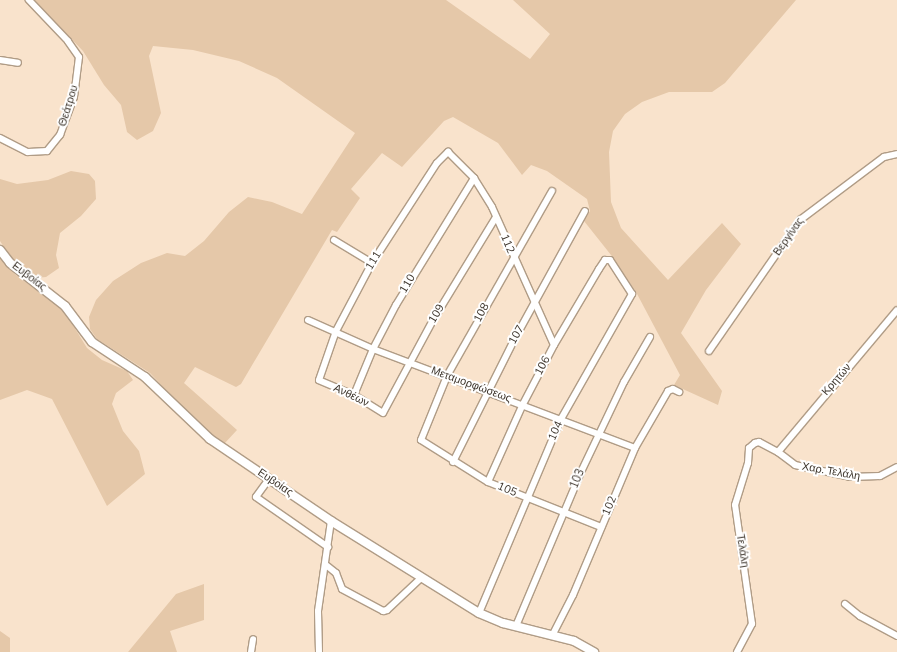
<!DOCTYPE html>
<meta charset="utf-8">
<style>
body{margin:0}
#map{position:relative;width:897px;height:652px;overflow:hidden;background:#f9e3cc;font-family:"Nunito Sans",sans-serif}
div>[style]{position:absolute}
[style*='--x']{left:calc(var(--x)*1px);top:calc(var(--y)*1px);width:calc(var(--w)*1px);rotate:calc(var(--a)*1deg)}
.green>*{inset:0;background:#e5c8a9}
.roads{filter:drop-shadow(1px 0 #b09c86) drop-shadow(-1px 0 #b09c86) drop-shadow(0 1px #b09c86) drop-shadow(0 -1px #b09c86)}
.minor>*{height:6px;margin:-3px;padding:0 3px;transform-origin:3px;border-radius:3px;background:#fff}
.tertiary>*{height:8px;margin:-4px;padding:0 4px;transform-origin:4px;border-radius:4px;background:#fff}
span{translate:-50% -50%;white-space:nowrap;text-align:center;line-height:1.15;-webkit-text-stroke:4px #fff;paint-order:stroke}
.street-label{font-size:11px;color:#3e362d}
</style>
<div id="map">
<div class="green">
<div style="clip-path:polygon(34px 0,446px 0,530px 59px,550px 34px,513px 0,796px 0,725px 83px,712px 92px,669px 92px,642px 102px,625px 114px,613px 131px,609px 152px,611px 202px,621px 228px,668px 280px,722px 223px,741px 244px,706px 290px,681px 333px,722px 391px,718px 405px,674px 385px,680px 375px,636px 292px,611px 255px,584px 221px,590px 211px,587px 199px,547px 171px,531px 165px,522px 175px,498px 143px,453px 117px,444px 121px,402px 167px,382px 153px,351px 189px,360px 198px,337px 232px,332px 230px,241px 384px,236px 387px,195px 367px,184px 383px,237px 430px,224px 444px,198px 424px,150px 373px,97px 339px,90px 329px,89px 317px,96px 300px,113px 281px,141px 263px,167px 253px,185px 256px,204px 241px,229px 212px,248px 197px,272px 202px,302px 214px,355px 133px,277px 78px,239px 61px,193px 50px,153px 46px,149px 56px,161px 113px,153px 131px,137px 140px,127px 132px,121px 105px,104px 85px,83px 51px)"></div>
<div style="clip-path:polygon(71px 171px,89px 174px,95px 181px,96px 199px,81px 216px,60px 233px,56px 255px,59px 268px,46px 277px,36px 278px,13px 261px,0 241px,0 179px,17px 184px,48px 180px)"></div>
<div style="clip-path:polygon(0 258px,16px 275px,57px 305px,68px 317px,87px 348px,102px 360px,127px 371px,133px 380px,116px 393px,112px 404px,123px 431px,139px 451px,145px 474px,107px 506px,52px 399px,27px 390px,0 400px)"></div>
<div style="clip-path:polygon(204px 584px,204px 620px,170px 631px,177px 652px,128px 652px,176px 594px)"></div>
<div style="clip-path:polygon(0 631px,10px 638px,10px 652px,0 652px)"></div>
</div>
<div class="roads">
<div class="minor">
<div style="--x:0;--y:60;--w:18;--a:9"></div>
<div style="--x:0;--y:138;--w:31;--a:27"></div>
<div style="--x:28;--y:152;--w:19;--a:-3"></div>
<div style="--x:47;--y:151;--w:21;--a:-51"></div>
<div style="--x:60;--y:135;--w:40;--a:-69.8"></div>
<div style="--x:74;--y:97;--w:40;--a:-82.9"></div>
<div style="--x:79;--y:57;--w:19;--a:-125"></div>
<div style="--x:68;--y:41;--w:57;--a:-133.6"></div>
<div style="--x:552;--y:191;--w:213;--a:119.6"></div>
<div style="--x:447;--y:376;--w:69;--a:112.1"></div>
<div style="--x:421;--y:440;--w:79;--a:32.1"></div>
<div style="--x:488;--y:482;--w:122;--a:21.7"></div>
<div style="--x:496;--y:217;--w:123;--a:121.4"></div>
<div style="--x:432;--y:322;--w:103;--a:118.3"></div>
<div style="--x:383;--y:413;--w:34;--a:-148"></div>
<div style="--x:354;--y:395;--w:38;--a:-157"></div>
<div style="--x:319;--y:380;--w:52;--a:-70.9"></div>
<div style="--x:336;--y:331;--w:77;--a:-62.1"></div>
<div style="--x:372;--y:263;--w:119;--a:-57"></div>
<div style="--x:437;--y:163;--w:16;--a:-45"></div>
<div style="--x:448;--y:152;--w:37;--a:45"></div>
<div style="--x:474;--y:178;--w:34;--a:58"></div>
<div style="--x:492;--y:207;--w:151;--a:65.8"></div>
<div style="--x:334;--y:240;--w:44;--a:31.2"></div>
<div style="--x:308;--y:320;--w:71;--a:24"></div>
<div style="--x:373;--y:349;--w:280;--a:20.7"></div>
<div style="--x:709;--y:351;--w:160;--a:-55.2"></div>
<div style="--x:800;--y:220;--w:105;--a:-36.9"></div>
<div style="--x:884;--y:157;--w:13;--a:-13"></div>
<div style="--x:354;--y:395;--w:50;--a:-67.6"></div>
<div style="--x:373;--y:349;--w:50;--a:-62.4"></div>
<div style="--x:396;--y:305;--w:149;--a:-58.4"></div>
<div style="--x:778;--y:452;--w:185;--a:-50"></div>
<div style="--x:453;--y:462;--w:136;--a:-63.4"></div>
<div style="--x:514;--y:340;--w:147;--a:-61.2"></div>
<div style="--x:269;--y:479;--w:22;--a:126"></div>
<div style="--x:256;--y:497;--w:88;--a:34.8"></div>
<div style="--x:326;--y:565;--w:13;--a:39"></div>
<div style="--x:336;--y:573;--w:17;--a:69"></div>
<div style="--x:342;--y:589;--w:47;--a:28.2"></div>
<div style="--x:383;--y:611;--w:4;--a:-14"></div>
<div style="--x:387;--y:610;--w:48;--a:-43.3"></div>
<div style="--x:845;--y:604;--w:19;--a:39"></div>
<div style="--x:860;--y:616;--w:42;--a:28.4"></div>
<div style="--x:479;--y:613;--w:211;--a:-67.1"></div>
<div style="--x:561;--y:419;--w:144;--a:-60.4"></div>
<div style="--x:632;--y:294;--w:40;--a:-122.9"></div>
<div style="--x:610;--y:260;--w:5;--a:180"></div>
<div style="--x:605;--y:260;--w:11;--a:124"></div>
<div style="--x:599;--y:269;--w:88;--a:120.6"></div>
<div style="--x:554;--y:345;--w:67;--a:117.7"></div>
<div style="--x:523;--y:404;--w:85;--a:114.2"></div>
<div style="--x:516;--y:626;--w:167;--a:-67.1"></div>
<div style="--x:581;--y:472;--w:100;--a:-64.5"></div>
<div style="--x:624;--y:382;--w:52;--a:-60"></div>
<div style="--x:553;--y:634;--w:44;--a:-62.9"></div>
<div style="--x:573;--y:595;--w:160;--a:-67.1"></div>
<div style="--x:635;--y:448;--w:66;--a:-59.9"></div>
<div style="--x:668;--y:391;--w:5;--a:-22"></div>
<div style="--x:673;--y:389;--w:7;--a:27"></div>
<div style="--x:251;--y:652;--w:13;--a:-81"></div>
<div style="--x:319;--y:652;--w:41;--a:-91.4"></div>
<div style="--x:318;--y:611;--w:91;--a:-81.8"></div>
<div style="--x:737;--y:652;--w:32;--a:-62"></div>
<div style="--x:752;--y:624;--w:120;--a:-98.1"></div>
<div style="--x:735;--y:505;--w:44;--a:-72.8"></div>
<div style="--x:748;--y:463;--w:15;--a:-86"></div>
<div style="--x:749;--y:448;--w:8;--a:-40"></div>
<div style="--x:755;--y:443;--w:4;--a:-14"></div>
<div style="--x:759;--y:442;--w:21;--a:28"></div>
<div style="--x:778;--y:452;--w:21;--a:37"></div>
<div style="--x:795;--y:465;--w:56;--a:12.3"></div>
<div style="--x:850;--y:477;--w:30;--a:-2"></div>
<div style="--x:880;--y:476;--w:19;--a:-28"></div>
</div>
<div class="tertiary">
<div style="--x:0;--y:250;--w:16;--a:52"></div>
<div style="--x:10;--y:263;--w:70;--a:38"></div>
<div style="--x:65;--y:306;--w:45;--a:53.1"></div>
<div style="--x:92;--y:342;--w:64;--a:33.4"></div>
<div style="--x:145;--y:377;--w:90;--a:43.6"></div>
<div style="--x:210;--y:439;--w:146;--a:34.1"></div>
<div style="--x:331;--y:521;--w:174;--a:31.9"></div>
<div style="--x:479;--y:613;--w:26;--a:23"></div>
<div style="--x:503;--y:623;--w:73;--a:14.2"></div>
<div style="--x:574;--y:641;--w:23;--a:29"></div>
</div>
</div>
<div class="street-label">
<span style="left:69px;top:106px;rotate:-73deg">Θεάτρου</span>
<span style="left:789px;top:237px;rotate:-55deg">Βεργίνας</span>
<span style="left:507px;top:244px;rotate:67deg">112</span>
<span style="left:374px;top:261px;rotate:-59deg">111</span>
<span style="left:29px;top:277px;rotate:37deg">Ευβοίας</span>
<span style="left:408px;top:284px;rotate:-60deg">110</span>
<span style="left:482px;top:313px;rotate:-62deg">108</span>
<span style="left:437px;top:314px;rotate:-60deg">109</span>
<span style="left:517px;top:335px;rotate:-61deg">107</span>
<span style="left:543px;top:366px;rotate:-62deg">106</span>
<span style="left:837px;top:380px;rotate:-49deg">Κρητών</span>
<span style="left:471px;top:385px;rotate:20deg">Μεταμορφώσεως</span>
<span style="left:351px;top:396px;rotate:26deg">Ανθέων</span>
<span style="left:556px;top:431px;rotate:-66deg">104</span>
<span style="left:831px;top:472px;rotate:10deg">Χαρ. Τελάλη</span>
<span style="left:578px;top:479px;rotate:-68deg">103</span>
<span style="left:275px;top:483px;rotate:34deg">Ευβοίας</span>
<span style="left:507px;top:490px;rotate:23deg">105</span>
<span style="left:610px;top:506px;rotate:-67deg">102</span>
<span style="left:742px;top:551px;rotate:81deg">Τελάλη</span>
</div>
</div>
